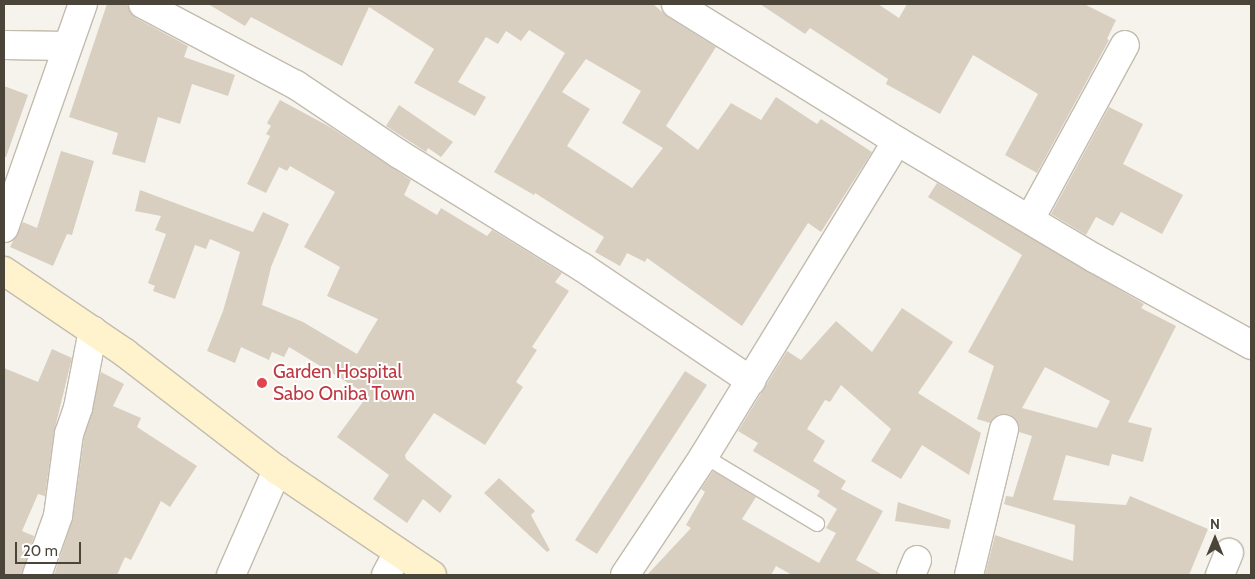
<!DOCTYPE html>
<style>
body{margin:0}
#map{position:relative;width:1255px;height:579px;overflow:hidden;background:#f6f3ec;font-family:Cabin,sans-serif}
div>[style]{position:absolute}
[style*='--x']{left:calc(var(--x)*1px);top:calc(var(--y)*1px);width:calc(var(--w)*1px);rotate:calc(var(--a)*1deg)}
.building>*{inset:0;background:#d8cfc1}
.roads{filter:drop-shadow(1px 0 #c2bbae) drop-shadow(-1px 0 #c2bbae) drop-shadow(0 1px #c2bbae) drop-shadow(0 -1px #c2bbae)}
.service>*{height:14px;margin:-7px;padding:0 7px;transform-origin:7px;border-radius:7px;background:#fff}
.minor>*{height:28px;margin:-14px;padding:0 14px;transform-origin:14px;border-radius:14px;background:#fff}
.secondary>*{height:28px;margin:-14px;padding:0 14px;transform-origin:14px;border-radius:14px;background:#fff3cd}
.dots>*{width:14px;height:14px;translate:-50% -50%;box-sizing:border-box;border:2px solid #fff;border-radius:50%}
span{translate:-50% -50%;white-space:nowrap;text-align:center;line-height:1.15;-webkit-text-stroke:4px #fff;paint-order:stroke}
.health-label{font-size:19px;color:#be3a42}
.left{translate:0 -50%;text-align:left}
.frame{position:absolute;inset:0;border:5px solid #4b4439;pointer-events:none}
.north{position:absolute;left:1190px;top:514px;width:50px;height:50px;-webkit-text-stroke:4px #fff;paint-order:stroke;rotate:0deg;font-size:14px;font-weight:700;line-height:20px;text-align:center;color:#4b4439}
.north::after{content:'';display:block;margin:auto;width:18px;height:22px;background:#4b4439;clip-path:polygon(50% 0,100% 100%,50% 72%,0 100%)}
.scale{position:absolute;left:15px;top:542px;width:66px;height:22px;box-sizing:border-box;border:2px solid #4b4439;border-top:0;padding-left:6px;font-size:15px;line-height:18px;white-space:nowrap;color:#4b4439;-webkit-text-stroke:4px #fff;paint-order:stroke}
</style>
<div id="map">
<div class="building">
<div style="clip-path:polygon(107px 4px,127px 5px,136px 18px,188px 46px,184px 57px,235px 75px,228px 96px,192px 84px,180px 124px,158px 117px,145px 163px,112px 154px,118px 133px,69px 117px)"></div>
<div style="clip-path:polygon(evenodd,208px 4px,653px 4px,668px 17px,716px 47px,666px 126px,698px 150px,731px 103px,761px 120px,776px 97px,817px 124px,821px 119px,872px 152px,821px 232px,808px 223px,742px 326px,647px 258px,645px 262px,627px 253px,620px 266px,595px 252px,604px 237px,535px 193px,534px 195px,494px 172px,565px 53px,529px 30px,521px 41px,506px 31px,498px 44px,486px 37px,458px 82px,486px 97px,475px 116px,414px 83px,434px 49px,369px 7px,342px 66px,251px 17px,245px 26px,208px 4px,586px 59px,641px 91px,622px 123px,663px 148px,632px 188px,567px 146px,590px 109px,562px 92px,586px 59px)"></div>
<div style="clip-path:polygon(760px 4px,878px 4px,899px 18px,907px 4px,1084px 4px,1116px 20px,1107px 39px,1109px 40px,1037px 173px,1005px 155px,1038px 94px,973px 55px,940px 114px,886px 84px,888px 79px,810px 28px,805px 34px)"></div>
<div style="clip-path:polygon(4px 86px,28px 95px,6px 157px,4px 157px)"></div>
<div style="clip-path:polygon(280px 100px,330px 127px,411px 180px,404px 195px,437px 215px,441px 208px,487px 236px,492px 230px,562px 273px,555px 282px,569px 291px,532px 347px,537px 350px,516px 382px,523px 387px,485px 445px,434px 413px,405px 455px,406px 459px,452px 496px,440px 513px,423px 499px,407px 523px,373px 499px,389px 475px,337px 437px,368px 395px,289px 347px,284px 357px,272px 352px,269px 360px,241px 347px,235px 363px,207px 351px,223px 311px,240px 252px,210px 239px,206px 249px,195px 245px,175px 299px,153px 291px,155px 286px,148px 283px,166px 234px,155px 230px,161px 216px,135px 211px,140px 190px,253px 232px,263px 212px,289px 224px,271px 267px,262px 305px,303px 322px,357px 354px,378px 319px,327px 296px,340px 267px,304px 247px,335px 192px,290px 166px,287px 171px,279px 167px,266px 193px,247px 184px,270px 136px,266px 134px,271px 126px,267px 123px)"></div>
<div style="clip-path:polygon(399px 105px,453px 142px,441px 157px,428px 148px,426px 152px,386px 126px)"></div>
<div style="clip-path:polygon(1109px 107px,1143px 124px,1123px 164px,1183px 195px,1162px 234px,1121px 212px,1113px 226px,1096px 217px,1086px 235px,1051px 214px)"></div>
<div style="clip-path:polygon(61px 151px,94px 161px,72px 235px,67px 234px,53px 266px,10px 247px,23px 222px,37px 228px)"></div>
<div style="clip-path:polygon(evenodd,937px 183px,1144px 304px,1141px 308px,1176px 326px,1128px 422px,1152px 428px,1143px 462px,1112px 454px,1109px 466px,1066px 455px,1053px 500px,1126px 505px,1130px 496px,1208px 529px,1189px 575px,985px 575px,995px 535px,1073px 561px,1075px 525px,1004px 504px,1006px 496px,1013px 497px,1032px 436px,1019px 432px,1015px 418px,1008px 414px,999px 414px,990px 423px,977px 419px,994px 366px,968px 352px,1022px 255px,928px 197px,937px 183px,1045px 367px,1110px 401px,1097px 428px,1022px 408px,1045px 367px)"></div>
<div style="clip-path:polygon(902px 308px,953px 342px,918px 393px,981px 433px,969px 475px,922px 445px,901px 479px,871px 461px,891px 429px,841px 385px,830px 402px,825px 400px,807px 429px,825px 441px,813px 461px,846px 481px,841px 489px,883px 511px,856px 560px,883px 575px,792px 575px,776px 566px,771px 575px,647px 575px,691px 528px,686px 525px,705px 492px,701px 489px,713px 471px,756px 497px,742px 519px,819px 563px,836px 533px,826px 528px,837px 509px,817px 496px,820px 491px,753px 451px,758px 443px,738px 431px,787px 351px,801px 360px,836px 321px,872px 352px)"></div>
<div style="clip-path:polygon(52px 349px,72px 358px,54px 432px,45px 496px,38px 494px,22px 531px,34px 536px,22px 575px,4px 575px,4px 368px,38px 382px)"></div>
<div style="clip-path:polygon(685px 371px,707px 385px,597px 554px,575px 540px)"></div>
<div style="clip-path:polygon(101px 372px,124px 384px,113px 406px,141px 418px,137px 427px,197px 466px,170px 507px,161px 501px,131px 560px,125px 557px,117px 575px,54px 575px,73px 518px,84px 438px)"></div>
<div style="clip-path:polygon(499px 478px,535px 511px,531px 515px,550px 550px,547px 552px,484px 493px)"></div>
<div style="clip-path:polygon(898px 502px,951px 520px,949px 529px,895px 521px)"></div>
</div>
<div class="roads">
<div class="service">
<div style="--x:704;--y:456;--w:132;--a:31"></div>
</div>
<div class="minor">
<div style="--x:143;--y:4;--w:173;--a:27.9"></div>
<div style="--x:296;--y:85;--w:124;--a:33.8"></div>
<div style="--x:399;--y:154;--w:215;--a:31.7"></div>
<div style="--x:582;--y:267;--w:204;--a:34"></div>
<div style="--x:676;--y:4;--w:260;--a:31.8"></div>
<div style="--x:897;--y:141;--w:231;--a:30.7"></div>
<div style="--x:1096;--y:259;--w:177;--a:29"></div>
<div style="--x:4;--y:45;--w:63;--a:0.9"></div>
<div style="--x:1030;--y:219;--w:198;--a:-61.4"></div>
<div style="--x:4;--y:228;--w:238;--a:-70.6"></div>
<div style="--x:37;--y:575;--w:63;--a:-70.4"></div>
<div style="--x:58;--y:516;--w:83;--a:-82.4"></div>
<div style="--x:69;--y:434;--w:28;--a:-71"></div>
<div style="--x:78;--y:408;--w:79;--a:-79.1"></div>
<div style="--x:231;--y:575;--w:115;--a:-66.3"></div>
<div style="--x:386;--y:575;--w:24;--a:-62"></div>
<div style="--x:625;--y:575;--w:143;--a:-56.4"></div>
<div style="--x:704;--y:456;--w:369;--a:-58.5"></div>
<div style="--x:911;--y:575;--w:16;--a:-68"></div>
<div style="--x:969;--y:575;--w:150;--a:-76.5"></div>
<div style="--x:1220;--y:575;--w:24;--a:-68"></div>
</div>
<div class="secondary">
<div style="--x:4;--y:271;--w:146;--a:34.1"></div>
<div style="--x:125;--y:353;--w:192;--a:37.6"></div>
<div style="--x:277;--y:470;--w:187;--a:34.1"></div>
</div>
</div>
<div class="dots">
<div style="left:262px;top:383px;background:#e0444e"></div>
</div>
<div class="health-label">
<span class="left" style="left:273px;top:383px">Garden Hospital<br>Sabo Oniba Town</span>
</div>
<div class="frame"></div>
<div class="north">N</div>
<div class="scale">20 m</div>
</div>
